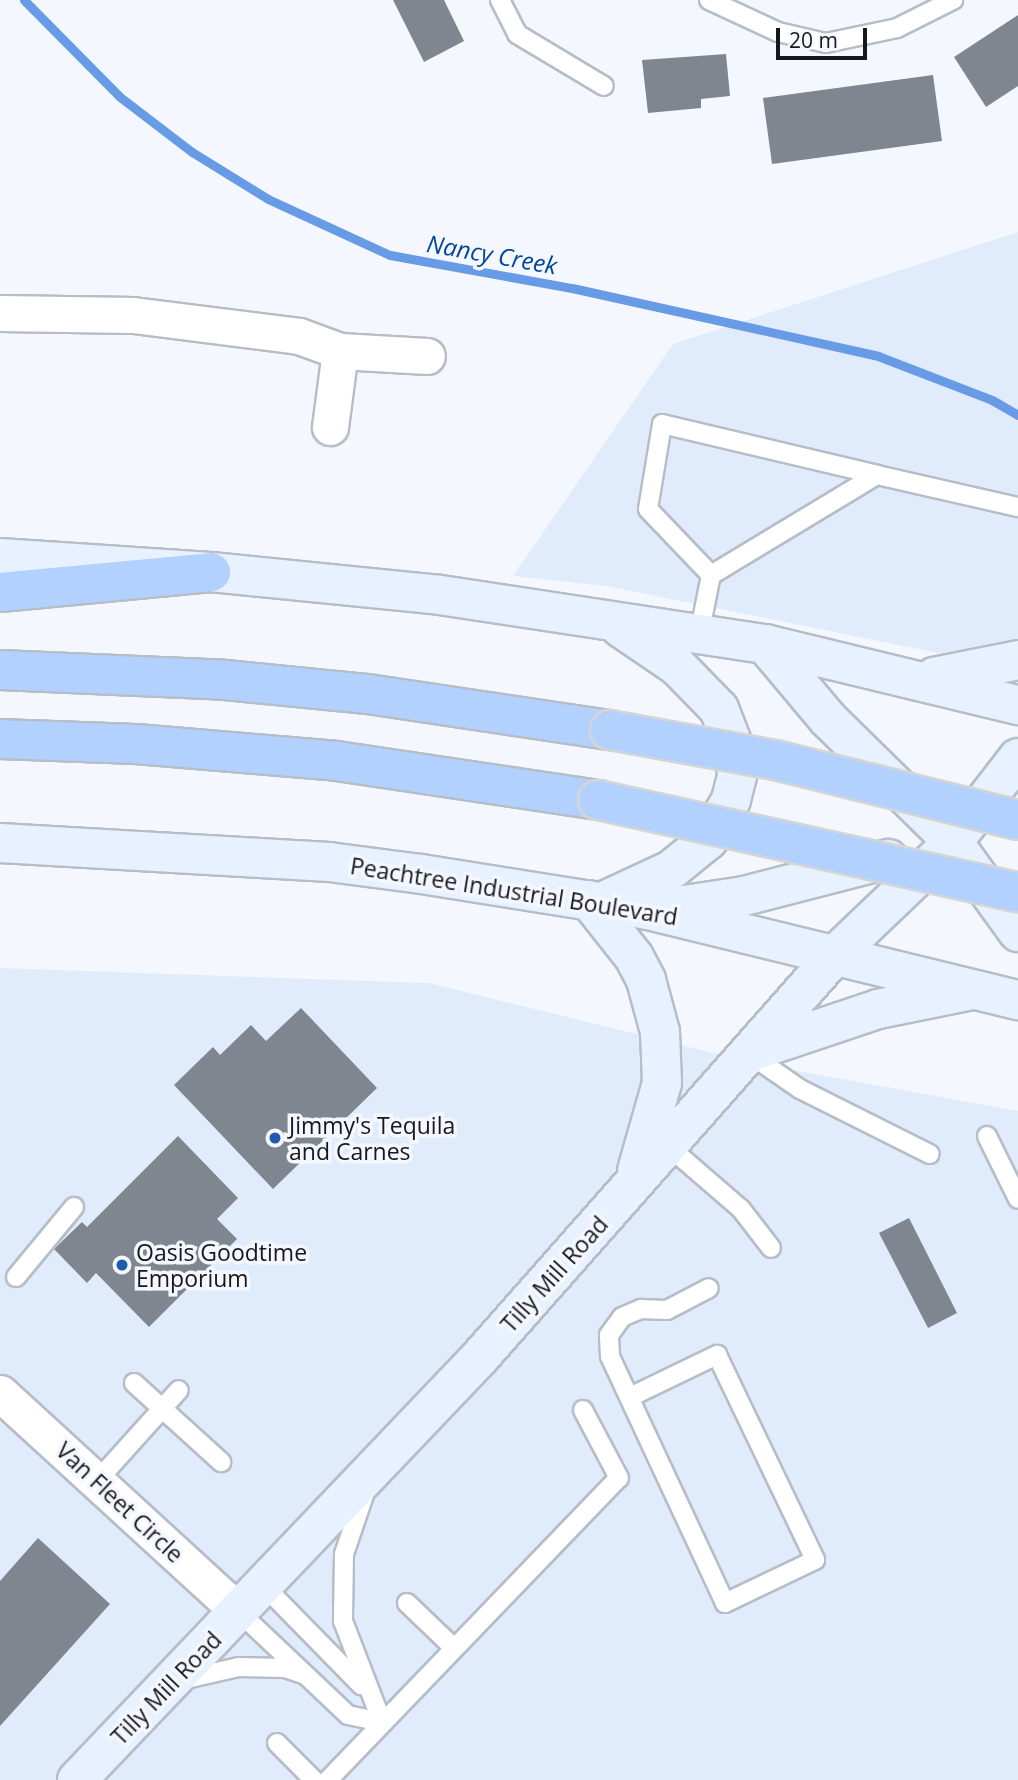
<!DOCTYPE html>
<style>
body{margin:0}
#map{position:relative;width:1018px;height:1780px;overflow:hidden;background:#f4f8fe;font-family:"Open Sans",sans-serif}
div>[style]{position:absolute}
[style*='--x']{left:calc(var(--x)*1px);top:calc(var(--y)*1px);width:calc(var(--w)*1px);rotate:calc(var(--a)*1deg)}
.built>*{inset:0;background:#e0ecfc}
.stream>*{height:9px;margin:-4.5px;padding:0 4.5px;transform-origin:4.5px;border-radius:4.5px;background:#689be5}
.building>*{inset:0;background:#80868f}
.roads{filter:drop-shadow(2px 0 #b6bdc7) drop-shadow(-2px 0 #b6bdc7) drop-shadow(0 2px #b6bdc7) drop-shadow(0 -2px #b6bdc7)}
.lane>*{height:18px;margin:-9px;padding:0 9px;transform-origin:9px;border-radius:9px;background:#fff}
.street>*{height:35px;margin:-17.5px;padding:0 17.5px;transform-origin:17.5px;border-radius:17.5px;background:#fff}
.secondary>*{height:38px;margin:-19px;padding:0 19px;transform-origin:19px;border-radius:19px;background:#e8f1ff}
.highway>*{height:38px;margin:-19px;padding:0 19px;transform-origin:19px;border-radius:19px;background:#b2d1fe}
.bridges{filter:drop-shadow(2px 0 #d5d5d6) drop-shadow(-2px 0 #d5d5d6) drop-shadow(0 2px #d5d5d6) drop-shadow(0 -2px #d5d5d6)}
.highway-bridge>*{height:38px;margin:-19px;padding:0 19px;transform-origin:19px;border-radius:19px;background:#b2d1fe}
.dots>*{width:19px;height:19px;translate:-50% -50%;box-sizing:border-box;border:4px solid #f4f8fe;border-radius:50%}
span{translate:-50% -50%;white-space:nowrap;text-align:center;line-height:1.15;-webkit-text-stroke:7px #f4f8fe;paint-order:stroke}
.street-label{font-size:23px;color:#16181c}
.poi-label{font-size:23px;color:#16181c}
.left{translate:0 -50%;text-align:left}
.water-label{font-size:24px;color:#00459a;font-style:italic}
.scale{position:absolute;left:776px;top:28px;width:91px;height:32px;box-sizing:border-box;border:4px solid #16181c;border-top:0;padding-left:9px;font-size:21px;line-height:24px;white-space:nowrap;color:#16181c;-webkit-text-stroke:5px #f4f8fe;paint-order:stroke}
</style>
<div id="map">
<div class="built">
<div style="clip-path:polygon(1018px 232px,1018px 669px,606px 586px,513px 576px,673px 344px)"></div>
<div style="clip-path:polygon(0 968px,429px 983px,754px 1063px,1018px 1111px,1018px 1780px,0 1780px)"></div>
</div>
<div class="stream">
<div style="--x:24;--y:0;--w:136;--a:45.3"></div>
<div style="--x:120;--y:97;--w:91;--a:37.4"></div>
<div style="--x:192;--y:152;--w:89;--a:31.7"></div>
<div style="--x:268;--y:199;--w:134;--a:24.7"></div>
<div style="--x:390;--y:255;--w:185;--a:10.3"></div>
<div style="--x:572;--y:288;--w:313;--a:12.5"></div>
<div style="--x:878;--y:356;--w:122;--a:21.1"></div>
<div style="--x:992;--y:400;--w:30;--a:30"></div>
</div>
<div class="building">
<div style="clip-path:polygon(393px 0,444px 0,464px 41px,424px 62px)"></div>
<div style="clip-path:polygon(1018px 15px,1018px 86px,986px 107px,954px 57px)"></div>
<div style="clip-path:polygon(726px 54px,730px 96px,701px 99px,701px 108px,648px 113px,642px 60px)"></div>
<div style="clip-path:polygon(933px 75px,942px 141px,772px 164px,763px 98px)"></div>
<div style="clip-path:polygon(301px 1008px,377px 1088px,273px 1189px,174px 1085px,213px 1047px,220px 1055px,251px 1025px,266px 1041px)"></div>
<div style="clip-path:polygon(178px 1136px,238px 1198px,217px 1219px,237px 1239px,149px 1327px,96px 1273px,87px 1283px,54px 1249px,82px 1222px,87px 1227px)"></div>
<div style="clip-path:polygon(909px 1218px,957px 1313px,928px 1328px,879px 1233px)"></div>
<div style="clip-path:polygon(38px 1538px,110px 1604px,0 1726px,0 1581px)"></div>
</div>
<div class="roads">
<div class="lane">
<div style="--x:500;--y:0;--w:38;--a:63"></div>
<div style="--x:517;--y:34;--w:101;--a:30.9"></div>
<div style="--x:709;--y:0;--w:76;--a:24.9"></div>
<div style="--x:778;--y:32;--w:49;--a:12.9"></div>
<div style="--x:826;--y:43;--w:73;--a:-11.9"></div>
<div style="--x:897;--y:28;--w:63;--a:-26.6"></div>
<div style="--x:711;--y:575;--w:91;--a:-133.7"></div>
<div style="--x:648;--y:509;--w:86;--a:-80.6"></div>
<div style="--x:662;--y:424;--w:221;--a:13.3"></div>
<div style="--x:699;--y:635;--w:61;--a:-78.7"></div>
<div style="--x:711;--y:575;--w:194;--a:-31.1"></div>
<div style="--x:877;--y:475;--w:145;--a:12.8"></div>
<div style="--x:748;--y:1053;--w:63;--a:34.7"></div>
<div style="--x:800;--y:1089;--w:145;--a:26.6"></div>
<div style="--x:987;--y:1136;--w:70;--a:63.8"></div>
<div style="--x:668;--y:1146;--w:96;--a:40.8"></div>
<div style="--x:741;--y:1209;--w:49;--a:52.4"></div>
<div style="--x:16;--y:1277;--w:91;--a:-50.4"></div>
<div style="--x:134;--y:1383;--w:118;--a:42.2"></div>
<div style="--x:630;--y:1397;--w:97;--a:-25.8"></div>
<div style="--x:717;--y:1355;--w:227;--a:64.4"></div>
<div style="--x:815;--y:1560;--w:100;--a:154.5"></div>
<div style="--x:725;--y:1603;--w:272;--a:-115"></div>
<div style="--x:610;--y:1356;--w:21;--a:-93"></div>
<div style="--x:609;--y:1335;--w:22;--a:-54"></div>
<div style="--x:622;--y:1317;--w:21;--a:-23"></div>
<div style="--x:641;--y:1309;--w:26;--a:2"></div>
<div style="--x:667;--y:1310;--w:47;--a:-27.6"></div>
<div style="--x:97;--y:1481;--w:122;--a:-48"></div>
<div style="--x:364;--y:1495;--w:62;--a:108.7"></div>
<div style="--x:344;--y:1554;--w:67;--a:90.9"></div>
<div style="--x:343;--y:1621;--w:108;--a:68.9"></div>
<div style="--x:264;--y:1586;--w:139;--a:45.6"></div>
<div style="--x:407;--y:1603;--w:65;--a:43.8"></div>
<div style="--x:239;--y:1612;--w:150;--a:43.4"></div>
<div style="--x:348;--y:1715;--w:35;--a:12"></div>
<div style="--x:186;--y:1679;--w:54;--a:-12.8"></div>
<div style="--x:239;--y:1667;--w:46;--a:1.2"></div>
<div style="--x:285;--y:1668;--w:18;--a:19"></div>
<div style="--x:277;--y:1743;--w:52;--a:45"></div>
<div style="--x:328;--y:1780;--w:419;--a:-46.1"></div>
<div style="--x:619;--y:1478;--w:77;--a:-117.9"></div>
</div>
<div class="street">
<div style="--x:0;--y:313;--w:133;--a:0.9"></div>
<div style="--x:133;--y:315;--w:167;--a:7.2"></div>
<div style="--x:299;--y:336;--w:44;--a:20.1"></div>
<div style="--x:340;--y:351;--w:87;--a:3.3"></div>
<div style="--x:330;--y:427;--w:77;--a:-82.5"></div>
<div style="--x:0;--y:1393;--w:324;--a:42.5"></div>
</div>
<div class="secondary">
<div style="--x:0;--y:558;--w:211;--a:3.8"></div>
<div style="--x:211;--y:572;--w:230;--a:5.7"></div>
<div style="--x:440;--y:595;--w:329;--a:8.6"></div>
<div style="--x:765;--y:644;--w:260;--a:13.6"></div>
<div style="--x:765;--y:644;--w:98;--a:50"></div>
<div style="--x:828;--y:719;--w:175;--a:44.5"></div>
<div style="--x:953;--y:842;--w:111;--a:54.2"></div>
<div style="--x:934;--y:677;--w:86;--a:-11.4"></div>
<div style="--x:0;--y:843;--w:330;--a:3.3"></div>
<div style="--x:329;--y:862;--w:93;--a:7.4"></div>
<div style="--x:421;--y:874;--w:230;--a:9"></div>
<div style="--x:648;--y:910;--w:381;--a:13.7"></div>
<div style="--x:589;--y:900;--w:73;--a:51.7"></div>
<div style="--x:634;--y:957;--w:26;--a:62"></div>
<div style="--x:646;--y:980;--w:54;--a:74.9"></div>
<div style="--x:660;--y:1032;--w:51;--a:87.8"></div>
<div style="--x:662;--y:1083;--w:91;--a:105.9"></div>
<div style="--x:602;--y:902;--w:76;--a:-24.9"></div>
<div style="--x:671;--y:870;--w:48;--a:-39"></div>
<div style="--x:708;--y:840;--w:46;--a:-60.1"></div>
<div style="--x:731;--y:800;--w:25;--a:-76"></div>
<div style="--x:737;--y:776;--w:26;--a:-94"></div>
<div style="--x:735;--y:750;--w:44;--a:-111.3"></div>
<div style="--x:719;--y:709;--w:60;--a:-134.3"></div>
<div style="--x:677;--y:666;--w:68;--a:-145.8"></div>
<div style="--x:671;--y:907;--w:74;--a:-8.6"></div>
<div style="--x:744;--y:896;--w:149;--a:-14.4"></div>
<div style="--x:753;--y:1051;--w:132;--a:-18.6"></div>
<div style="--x:878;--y:1009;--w:92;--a:-11.3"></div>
<div style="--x:77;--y:1780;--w:586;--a:-46.38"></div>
<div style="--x:481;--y:1356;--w:538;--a:-48.54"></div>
<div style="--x:837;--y:953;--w:161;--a:-43.7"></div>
<div style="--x:953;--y:842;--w:106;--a:-52.3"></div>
</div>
<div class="highway">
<div style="--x:0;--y:592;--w:212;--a:-5.4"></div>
<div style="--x:0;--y:670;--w:225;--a:2.5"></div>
<div style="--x:225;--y:680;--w:144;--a:5.6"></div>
<div style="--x:368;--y:694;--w:245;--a:8.5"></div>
<div style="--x:0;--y:739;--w:136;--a:2.1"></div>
<div style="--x:136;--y:744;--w:202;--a:4.8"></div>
<div style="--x:337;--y:761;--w:264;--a:8.5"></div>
</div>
</div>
<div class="bridges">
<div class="highway-bridge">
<div style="--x:610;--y:730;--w:168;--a:10.3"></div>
<div style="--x:775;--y:760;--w:250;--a:13.9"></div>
<div style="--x:598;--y:800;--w:430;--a:12.4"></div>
</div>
</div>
<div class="dots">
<div style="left:275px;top:1138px;background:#1f5aac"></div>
<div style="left:122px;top:1265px;background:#1f5aac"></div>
</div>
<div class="street-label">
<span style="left:514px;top:891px;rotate:9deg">Peachtree Industrial Boulevard</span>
<span style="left:554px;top:1274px;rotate:-48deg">Tilly Mill Road</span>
<span style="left:120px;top:1502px;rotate:43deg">Van Fleet Circle</span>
<span style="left:166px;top:1688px;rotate:-46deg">Tilly Mill Road</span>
</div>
<div class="poi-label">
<span class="left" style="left:289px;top:1138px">Jimmy's Tequila<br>and Carnes</span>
<span class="left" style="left:136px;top:1265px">Oasis Goodtime<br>Emporium</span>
</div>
<div class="water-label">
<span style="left:492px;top:254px;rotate:10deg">Nancy Creek</span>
</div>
<div class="scale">20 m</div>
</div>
